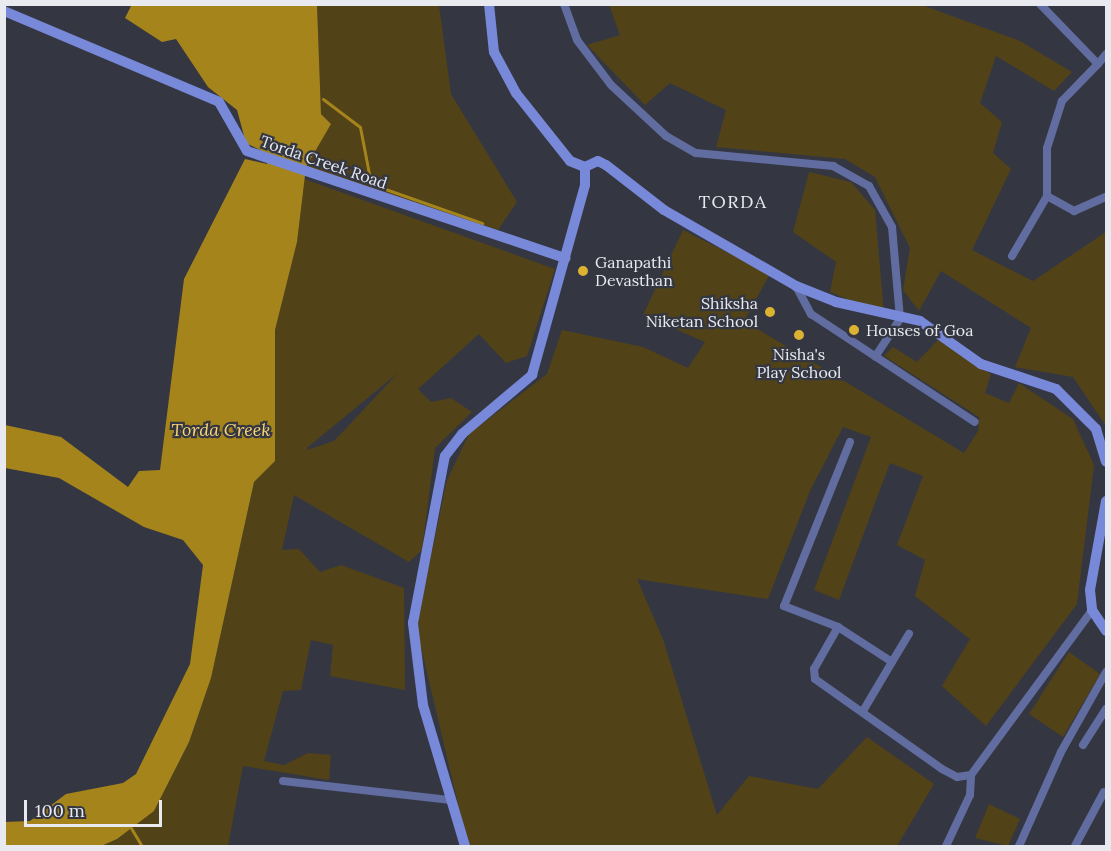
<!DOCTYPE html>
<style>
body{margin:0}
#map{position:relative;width:1111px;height:851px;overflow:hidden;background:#343741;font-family:Lora,serif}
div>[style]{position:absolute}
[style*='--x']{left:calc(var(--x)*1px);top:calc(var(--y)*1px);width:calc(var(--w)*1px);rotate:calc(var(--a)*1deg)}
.green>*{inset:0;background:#514218}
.water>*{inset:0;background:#a5841b}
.stream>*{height:3px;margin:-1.5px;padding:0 1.5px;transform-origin:1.5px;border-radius:1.5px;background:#a5841b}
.street>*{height:8px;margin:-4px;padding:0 4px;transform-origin:4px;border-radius:4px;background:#616da0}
.secondary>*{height:10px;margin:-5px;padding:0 5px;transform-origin:5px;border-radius:5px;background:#7889da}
.dots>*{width:16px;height:16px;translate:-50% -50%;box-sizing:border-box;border:3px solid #343741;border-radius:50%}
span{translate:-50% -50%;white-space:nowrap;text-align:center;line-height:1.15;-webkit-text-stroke:4.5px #343741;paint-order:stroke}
.street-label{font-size:16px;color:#e8eaf0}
.poi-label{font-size:16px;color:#e8eaf0}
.left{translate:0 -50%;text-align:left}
.right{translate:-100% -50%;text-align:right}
.neighbourhood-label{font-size:18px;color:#e8eaf0;letter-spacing:1.5px}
.water-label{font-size:18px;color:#f8d476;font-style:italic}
.frame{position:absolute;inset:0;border:6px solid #e8eaf0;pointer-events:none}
.scale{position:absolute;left:24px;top:800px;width:138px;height:27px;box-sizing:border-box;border:3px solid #e8eaf0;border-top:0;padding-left:8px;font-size:18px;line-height:21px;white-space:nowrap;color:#e8eaf0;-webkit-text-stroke:4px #343741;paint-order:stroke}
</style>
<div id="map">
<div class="green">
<div style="clip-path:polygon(317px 5px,439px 5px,451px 94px,517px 202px,498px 230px,306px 167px,331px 124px,321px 114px)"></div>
<div style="clip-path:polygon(609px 5px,922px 5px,1020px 41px,1072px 72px,1054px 91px,996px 56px,980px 103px,1002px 122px,993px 153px,1011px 169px,972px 250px,1033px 281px,1106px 232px,1106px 426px,1073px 377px,1015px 367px,1031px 328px,941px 271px,919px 311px,903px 290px,910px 248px,875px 177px,845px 159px,716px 147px,726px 110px,670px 83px,645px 105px,587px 45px,620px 35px)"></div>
<div style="clip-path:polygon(809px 172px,851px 182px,875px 210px,884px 314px,830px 292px,836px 262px,793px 232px)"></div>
<div style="clip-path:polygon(evenodd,304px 179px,555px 269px,527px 356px,506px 363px,479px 334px,418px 389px,431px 402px,451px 398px,472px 412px,435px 448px,422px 550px,409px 562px,294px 495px,282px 550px,299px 549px,320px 572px,341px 565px,404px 588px,405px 690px,330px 676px,333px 645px,311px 640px,301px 690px,283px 691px,264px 761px,284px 765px,308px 753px,331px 755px,329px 780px,243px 766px,228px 846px,101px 846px,154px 811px,189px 742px,211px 678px,254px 482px,275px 461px,275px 330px,297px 242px,304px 179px,398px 373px,334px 441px,307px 450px,308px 447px,398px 373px)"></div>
<div style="clip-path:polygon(683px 230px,770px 274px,744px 321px,964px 453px,978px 431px,979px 417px,884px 356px,893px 347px,917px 362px,938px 340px,991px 374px,985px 393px,1009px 403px,1019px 383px,1073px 419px,1094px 465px,1077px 604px,986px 726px,942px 686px,970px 639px,915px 596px,925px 560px,897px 545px,923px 476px,890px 463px,839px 600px,814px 590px,871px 437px,843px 427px,810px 491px,768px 599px,637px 579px,663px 639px,717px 815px,749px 776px,818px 789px,867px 737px,934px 784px,897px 846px,468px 846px,416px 626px,447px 480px,469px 434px,547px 374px,562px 330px,643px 347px,688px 368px,705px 342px,643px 315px)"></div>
<div style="clip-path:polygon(1069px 652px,1100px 674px,1063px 737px,1029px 714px)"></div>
<div style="clip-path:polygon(989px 804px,1020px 819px,1008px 846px,975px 838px)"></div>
</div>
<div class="water">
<div style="clip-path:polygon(132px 4px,317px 5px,321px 114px,331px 124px,306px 167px,297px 242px,275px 330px,275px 461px,254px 482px,211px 678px,189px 742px,154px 811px,117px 839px,101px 846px,5px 846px,5px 822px,30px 821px,66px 794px,123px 783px,136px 774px,190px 664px,203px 565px,183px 540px,144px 527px,59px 478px,5px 468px,5px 425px,61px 437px,128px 487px,139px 471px,160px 470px,184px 279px,245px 159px,267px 164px,270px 155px,246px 143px,237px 110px,208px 87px,176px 39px,162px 42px,125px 18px)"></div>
</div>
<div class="stream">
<div style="--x:323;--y:99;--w:46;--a:37.1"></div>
<div style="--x:360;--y:127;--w:58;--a:79.1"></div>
<div style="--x:371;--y:184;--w:118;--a:19.4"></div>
<div style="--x:131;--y:828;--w:21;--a:59"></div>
</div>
<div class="street">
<div style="--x:564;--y:4;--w:38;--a:70"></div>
<div style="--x:577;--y:40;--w:56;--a:52.9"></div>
<div style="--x:611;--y:85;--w:75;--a:42.8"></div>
<div style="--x:666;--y:136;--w:34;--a:30"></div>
<div style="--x:696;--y:153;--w:138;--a:5.4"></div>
<div style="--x:833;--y:166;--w:41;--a:29.1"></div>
<div style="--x:869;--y:186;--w:47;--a:60.7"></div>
<div style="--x:892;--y:227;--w:92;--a:85"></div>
<div style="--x:900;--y:319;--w:45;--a:123.3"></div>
<div style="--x:1040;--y:4;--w:83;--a:46"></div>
<div style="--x:1098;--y:64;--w:13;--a:-51"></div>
<div style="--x:1098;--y:64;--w:52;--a:134.2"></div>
<div style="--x:1062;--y:101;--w:49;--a:107.7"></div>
<div style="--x:1047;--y:148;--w:48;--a:90"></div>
<div style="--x:1047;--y:196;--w:31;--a:29"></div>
<div style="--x:1074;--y:211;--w:35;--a:-24"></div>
<div style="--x:1012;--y:256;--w:69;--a:-59.7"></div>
<div style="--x:796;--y:286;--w:32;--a:62"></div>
<div style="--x:811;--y:314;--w:196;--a:33.4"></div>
<div style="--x:850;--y:442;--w:177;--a:111.9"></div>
<div style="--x:784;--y:606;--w:58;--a:21.3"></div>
<div style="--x:838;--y:627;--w:48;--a:119.7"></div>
<div style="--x:814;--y:669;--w:10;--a:84"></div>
<div style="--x:815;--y:679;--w:156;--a:35.3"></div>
<div style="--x:942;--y:769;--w:17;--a:28"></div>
<div style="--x:957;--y:777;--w:14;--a:-8"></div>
<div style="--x:971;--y:775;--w:205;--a:-53.7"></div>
<div style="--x:838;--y:627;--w:64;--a:32.9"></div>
<div style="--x:892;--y:662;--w:33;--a:-59"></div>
<div style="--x:863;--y:711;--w:57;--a:-59.4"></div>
<div style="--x:1083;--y:745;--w:43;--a:-57.4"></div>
<div style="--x:283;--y:781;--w:169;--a:6.5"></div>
<div style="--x:946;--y:846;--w:56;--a:-64.8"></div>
<div style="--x:970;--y:795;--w:20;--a:-87"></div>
<div style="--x:1019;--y:846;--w:103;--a:-65.9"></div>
<div style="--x:1061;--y:752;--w:92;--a:-60.6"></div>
<div style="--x:1075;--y:846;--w:61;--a:-61.8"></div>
</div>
<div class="secondary">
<div style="--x:489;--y:4;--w:48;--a:84.1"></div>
<div style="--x:494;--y:52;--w:47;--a:61.8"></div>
<div style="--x:516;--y:93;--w:87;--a:51.5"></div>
<div style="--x:570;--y:161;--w:16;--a:22"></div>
<div style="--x:585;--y:167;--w:14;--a:-25"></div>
<div style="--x:598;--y:161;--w:9;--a:27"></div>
<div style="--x:606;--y:165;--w:73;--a:37.8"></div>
<div style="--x:664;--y:210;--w:152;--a:29.9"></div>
<div style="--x:796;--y:286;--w:43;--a:21.8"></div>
<div style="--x:836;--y:302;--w:86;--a:12.7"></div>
<div style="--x:920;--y:321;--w:75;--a:35.2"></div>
<div style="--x:981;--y:364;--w:79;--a:18.4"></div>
<div style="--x:1056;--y:389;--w:57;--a:45"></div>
<div style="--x:1096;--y:429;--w:34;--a:73"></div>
<div style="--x:4;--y:11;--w:233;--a:22.9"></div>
<div style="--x:219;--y:102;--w:56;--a:60.3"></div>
<div style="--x:247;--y:151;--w:336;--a:18.6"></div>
<div style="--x:1106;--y:501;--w:90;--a:100.2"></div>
<div style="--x:1090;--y:590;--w:20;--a:84"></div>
<div style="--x:1092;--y:610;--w:25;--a:56"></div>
<div style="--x:465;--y:846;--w:147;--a:-106.6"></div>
<div style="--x:423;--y:705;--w:83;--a:-97"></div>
<div style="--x:413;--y:623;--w:170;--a:-79.2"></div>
<div style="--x:445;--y:456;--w:28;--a:-52"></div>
<div style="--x:462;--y:434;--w:92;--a:-40.1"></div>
<div style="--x:532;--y:375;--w:197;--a:-74.4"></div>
<div style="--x:585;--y:185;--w:18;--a:-90"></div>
</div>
<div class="dots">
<div style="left:583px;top:271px;background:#dcb233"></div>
<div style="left:770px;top:312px;background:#dcb233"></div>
<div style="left:854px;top:330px;background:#dcb233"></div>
<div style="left:799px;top:335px;background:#dcb233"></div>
</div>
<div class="street-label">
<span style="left:324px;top:162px;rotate:19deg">Torda Creek Road</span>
</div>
<div class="poi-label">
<span class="left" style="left:595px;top:271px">Ganapathi<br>Devasthan</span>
<span class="right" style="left:758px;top:312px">Shiksha<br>Niketan School</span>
<span class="left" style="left:866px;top:330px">Houses of Goa</span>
<span style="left:799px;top:363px">Nisha's<br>Play School</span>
</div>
<div class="neighbourhood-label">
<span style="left:733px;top:202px">TORDA</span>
</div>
<div class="water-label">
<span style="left:221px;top:430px">Torda Creek</span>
</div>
<div class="frame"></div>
<div class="scale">100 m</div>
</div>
